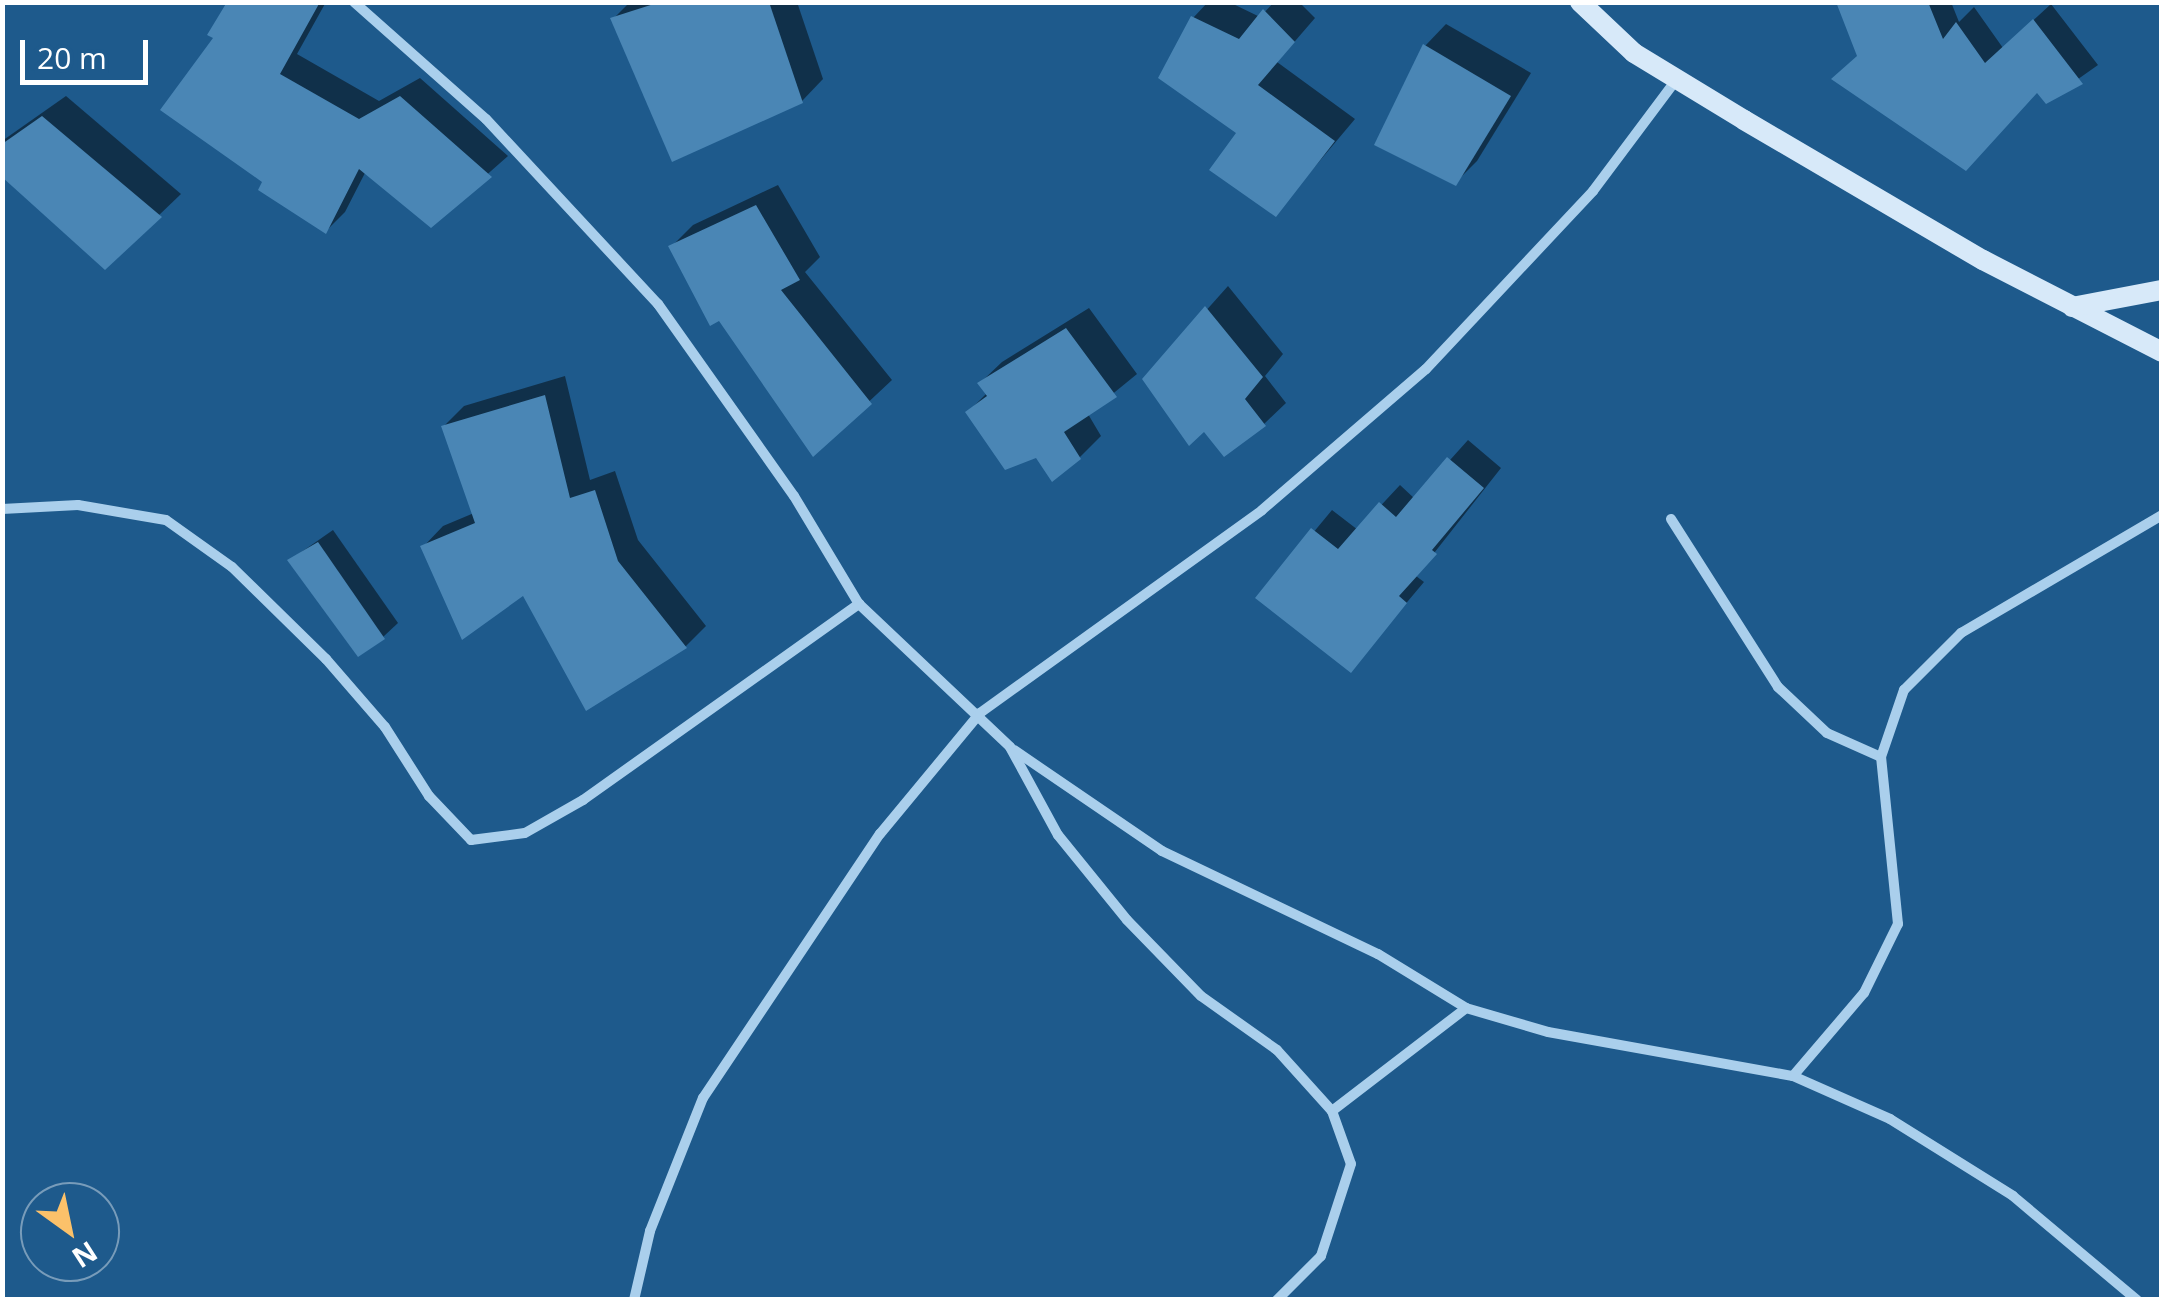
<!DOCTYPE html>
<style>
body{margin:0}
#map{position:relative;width:2164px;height:1302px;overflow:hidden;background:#1e5a8c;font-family:"Open Sans",sans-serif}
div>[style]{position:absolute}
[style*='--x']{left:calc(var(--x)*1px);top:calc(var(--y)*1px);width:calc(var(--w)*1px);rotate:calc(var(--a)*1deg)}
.shadow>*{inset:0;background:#0007}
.building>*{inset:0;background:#4a86b5}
.street>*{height:10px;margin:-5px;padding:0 5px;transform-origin:5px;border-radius:5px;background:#aacfec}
.secondary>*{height:20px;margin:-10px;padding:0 10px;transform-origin:10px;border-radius:10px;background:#d7e9f9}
span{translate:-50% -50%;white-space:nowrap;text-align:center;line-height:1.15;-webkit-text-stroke:8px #1e5a8c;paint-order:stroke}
.frame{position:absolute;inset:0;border:5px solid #fff;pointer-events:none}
.north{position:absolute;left:20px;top:1182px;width:100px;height:100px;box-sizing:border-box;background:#1e5a8c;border:2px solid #789cba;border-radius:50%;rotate:147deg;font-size:28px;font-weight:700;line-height:40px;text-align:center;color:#fff}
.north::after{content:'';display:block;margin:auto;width:35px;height:45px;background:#fbc16a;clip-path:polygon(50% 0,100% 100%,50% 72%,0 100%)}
.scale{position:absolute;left:20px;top:40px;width:128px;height:45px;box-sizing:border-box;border:5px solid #fff;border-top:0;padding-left:12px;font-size:30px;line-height:35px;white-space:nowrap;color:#fff;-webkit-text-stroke:8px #1e5a8c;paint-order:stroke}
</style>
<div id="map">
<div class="shadow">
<div style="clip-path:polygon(230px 2px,326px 2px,297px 54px,379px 101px,420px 78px,508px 156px,431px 224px,366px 171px,345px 212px,326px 231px,265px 181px,217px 37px)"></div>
<div style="clip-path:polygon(630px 2px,797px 2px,823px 79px,802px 101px,613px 19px)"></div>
<div style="clip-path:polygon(1208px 2px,1229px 2px,1260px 17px,1274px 2px,1299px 2px,1315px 18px,1277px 62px,1355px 119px,1275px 214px,1193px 18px)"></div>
<div style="clip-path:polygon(1838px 2px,1951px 2px,1959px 22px,1974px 7px,2003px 48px,2051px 4px,2098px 65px,2047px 101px,2038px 90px,1860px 55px)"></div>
<div style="clip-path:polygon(1446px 24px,1531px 73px,1477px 161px,1455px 183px,1425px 46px)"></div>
<div style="clip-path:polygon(66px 96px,181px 194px,105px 267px,2px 174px,2px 141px)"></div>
<div style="clip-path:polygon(778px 185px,820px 257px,805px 272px,892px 380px,814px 453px,671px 247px,693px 225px)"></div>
<div style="clip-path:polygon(1228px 286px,1283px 354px,1265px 376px,1286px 403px,1264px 424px,1204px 428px,1145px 379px)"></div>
<div style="clip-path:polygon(1089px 308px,1137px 374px,1088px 414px,1101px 436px,1080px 457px,1037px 455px,968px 412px,988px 392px,980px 383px,1002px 362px)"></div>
<div style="clip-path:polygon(565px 376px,590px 480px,615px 471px,638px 540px,706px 626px,686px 646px,587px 708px,524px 592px,423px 547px,443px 526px,474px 513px,444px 426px,464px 406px)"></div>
<div style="clip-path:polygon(1468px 440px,1501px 468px,1416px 576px,1424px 582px,1350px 670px,1259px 598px,1332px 510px,1358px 530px,1400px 485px,1415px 499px)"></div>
<div style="clip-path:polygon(333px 530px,398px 623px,383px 637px,290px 560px)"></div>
</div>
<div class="building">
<div style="clip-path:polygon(227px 2px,320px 2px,280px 74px,359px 119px,400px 96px,492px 177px,431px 228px,359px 169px,326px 234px,258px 190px,262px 182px,160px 110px,213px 38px,207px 35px)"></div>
<div style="clip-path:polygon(660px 2px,769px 2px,803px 103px,672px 162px,610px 18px)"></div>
<div style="clip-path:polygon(1836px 2px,1928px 2px,1943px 39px,1956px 22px,1985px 63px,2033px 19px,2083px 84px,2046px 104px,2037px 93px,1966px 171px,1831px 79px,1857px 56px)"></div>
<div style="clip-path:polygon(1263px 9px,1295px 42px,1258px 85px,1335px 141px,1276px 217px,1209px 170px,1236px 133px,1158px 78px,1191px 16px,1239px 39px)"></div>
<div style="clip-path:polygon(1423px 44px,1511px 96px,1456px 186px,1374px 145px)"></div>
<div style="clip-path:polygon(42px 116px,162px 217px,105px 270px,2px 177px,2px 144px)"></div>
<div style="clip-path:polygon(756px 205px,800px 280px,781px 290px,872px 404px,813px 457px,719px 321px,710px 326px,668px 246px)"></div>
<div style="clip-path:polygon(1205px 306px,1263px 377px,1245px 399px,1266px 426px,1224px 457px,1204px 432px,1189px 446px,1142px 379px)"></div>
<div style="clip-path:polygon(1066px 328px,1117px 397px,1064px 432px,1081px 459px,1052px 482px,1036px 458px,1005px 470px,965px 412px,987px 396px,977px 383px)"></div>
<div style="clip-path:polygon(545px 395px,570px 498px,595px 490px,618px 561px,687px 648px,586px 711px,523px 596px,462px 640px,420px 546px,475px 523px,441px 426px)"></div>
<div style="clip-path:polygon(1447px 457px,1484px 488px,1432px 550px,1437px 554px,1399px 596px,1407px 603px,1351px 673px,1255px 598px,1311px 528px,1338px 549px,1379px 502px,1396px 517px)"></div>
<div style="clip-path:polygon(318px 542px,385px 639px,358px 657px,287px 560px)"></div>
</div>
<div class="street">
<div style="--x:354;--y:2;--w:176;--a:41.6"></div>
<div style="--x:486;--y:119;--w:253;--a:47.1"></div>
<div style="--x:658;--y:304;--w:235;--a:54.7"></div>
<div style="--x:794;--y:496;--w:126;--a:59"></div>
<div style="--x:859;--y:604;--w:208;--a:43.4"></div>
<div style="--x:1010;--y:747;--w:100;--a:61.4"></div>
<div style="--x:1058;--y:835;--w:109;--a:50.9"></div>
<div style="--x:1127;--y:920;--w:106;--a:45.8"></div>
<div style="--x:1201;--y:996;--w:93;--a:35.4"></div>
<div style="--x:1277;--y:1050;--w:82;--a:48"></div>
<div style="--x:1332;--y:1111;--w:56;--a:70.3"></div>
<div style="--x:1351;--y:1164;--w:97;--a:108.1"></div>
<div style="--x:1321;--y:1256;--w:62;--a:135"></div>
<div style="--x:2;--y:509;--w:76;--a:-3"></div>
<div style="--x:78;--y:505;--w:89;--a:9.7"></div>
<div style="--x:166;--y:520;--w:81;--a:35.5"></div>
<div style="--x:232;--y:567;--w:132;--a:44.4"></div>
<div style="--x:326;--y:659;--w:90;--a:49.1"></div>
<div style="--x:385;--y:727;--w:82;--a:57.5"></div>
<div style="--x:429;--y:796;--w:61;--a:46.3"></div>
<div style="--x:471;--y:840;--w:54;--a:-7.4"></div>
<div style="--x:525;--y:833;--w:67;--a:-29.6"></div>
<div style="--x:583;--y:800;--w:339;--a:-35.4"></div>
<div style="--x:1671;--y:519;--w:199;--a:57.5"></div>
<div style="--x:1778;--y:687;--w:67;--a:43.2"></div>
<div style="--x:1827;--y:733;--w:59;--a:24"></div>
<div style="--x:1014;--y:750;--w:179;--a:34.3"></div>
<div style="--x:1162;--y:851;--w:239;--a:25.5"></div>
<div style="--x:1378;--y:954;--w:103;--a:31.5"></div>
<div style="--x:1466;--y:1008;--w:85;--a:16.3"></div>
<div style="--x:1548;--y:1032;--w:249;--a:10.2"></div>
<div style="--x:1793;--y:1076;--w:106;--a:23.9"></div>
<div style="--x:1890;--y:1119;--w:145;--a:32"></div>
<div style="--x:2013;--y:1196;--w:162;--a:40"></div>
<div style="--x:1793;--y:1076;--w:109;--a:-49.5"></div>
<div style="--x:1864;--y:993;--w:77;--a:-63.8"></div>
<div style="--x:1898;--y:924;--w:168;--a:-95.8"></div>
<div style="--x:1881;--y:757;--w:71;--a:-71.1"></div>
<div style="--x:1904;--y:690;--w:81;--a:-45"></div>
<div style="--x:1961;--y:633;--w:233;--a:-30.4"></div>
<div style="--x:1332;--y:1111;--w:169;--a:-37.5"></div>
<div style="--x:634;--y:1300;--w:71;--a:-76.9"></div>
<div style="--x:650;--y:1231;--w:143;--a:-68.3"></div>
<div style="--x:703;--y:1098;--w:318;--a:-56.2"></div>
<div style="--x:880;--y:834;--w:157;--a:-50.4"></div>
<div style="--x:980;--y:713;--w:347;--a:-35.7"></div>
<div style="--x:1262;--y:510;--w:216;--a:-40.7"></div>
<div style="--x:1426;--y:369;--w:244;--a:-46.8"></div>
<div style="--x:1593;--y:191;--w:139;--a:-53.2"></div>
</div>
<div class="secondary">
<div style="--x:1580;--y:2;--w:74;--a:43.4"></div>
<div style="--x:1634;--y:53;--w:129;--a:31.3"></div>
<div style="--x:1744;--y:120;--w:277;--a:30.4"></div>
<div style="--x:1983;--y:260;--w:201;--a:27.2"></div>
<div style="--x:2072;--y:307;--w:92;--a:-10.7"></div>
</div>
<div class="frame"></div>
<div class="north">N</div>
<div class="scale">20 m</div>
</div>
